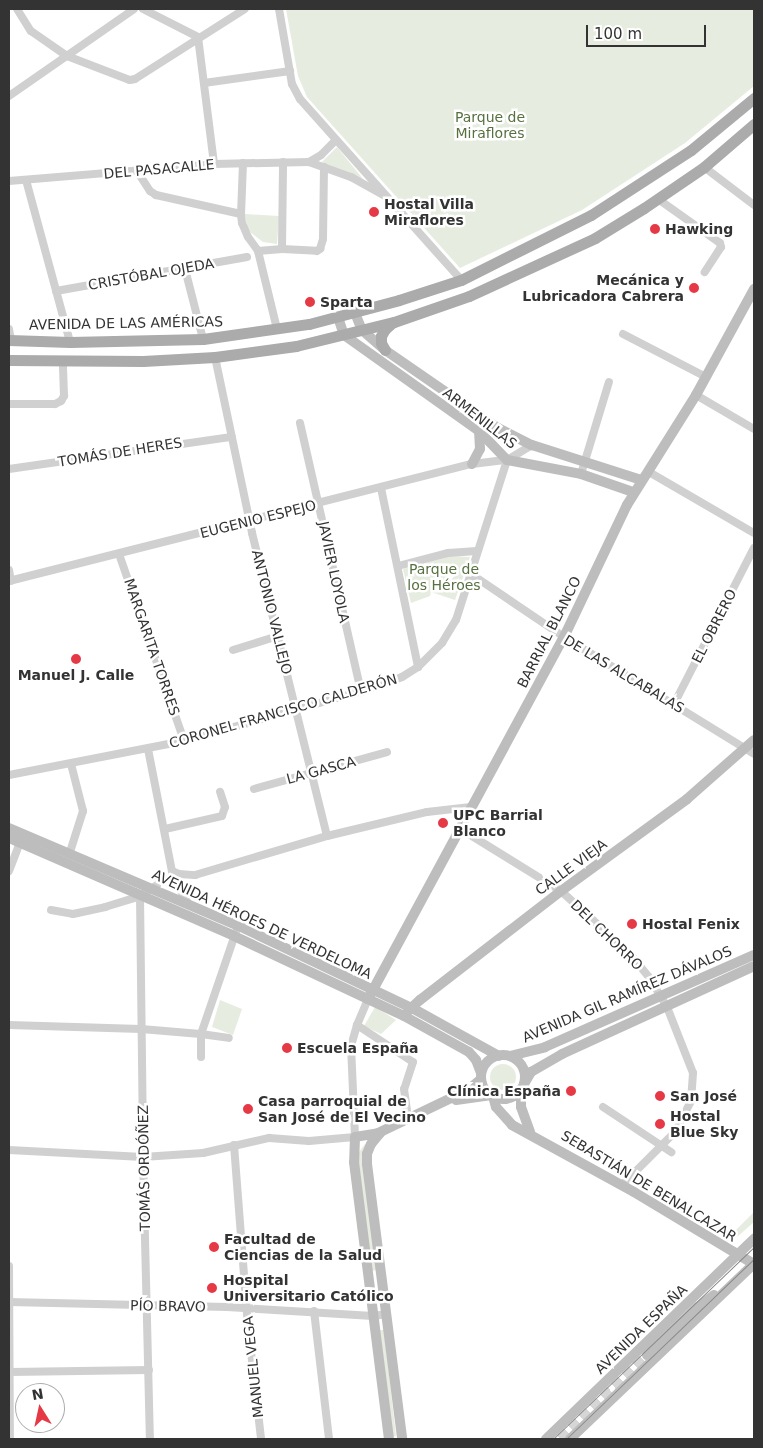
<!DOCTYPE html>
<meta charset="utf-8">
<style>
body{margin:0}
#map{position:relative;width:763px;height:1448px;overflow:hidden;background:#fff;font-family:"DejaVu Sans",sans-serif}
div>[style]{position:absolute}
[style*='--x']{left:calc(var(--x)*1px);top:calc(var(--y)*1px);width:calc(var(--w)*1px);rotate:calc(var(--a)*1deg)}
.green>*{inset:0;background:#e6ecdf}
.round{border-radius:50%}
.secondary-tunnel>*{height:10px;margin-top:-5px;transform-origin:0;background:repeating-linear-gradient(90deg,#d6d6d6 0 10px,transparent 0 15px)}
.street>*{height:8px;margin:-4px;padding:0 4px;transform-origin:4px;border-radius:4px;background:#d0d0d0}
.secondary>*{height:10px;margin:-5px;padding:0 5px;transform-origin:5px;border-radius:5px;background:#bdbdbd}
.secondary>.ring{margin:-5px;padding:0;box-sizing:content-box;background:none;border:10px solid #bdbdbd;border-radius:50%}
.primary>*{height:11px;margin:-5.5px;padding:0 5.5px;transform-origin:5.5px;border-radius:5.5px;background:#ababab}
.tram>*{height:1px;margin:-0.5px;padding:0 0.5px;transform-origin:0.5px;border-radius:0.5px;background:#888}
.dots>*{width:14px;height:14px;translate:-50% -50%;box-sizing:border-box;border:2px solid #fff;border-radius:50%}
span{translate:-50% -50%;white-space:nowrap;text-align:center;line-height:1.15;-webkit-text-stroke:5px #fff;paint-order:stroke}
.park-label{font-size:14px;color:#56703f}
.street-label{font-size:14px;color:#333}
.poi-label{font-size:14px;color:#333;font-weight:700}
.left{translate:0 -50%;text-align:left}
.right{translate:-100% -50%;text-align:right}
.frame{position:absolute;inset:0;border:10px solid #333;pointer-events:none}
.north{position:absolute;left:15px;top:1383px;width:50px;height:50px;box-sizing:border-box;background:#fff;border:1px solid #adadad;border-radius:50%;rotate:350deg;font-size:14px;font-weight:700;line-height:20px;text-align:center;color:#333}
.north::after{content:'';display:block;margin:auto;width:18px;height:22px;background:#e63946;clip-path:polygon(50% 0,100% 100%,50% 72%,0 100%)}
.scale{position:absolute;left:586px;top:25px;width:120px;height:22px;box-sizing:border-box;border:2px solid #333;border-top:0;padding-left:6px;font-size:15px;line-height:18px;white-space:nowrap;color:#333;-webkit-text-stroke:4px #fff;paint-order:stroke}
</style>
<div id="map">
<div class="green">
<div style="clip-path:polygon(286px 9px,754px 9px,754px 86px,685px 143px,582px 210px,460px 268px,307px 97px,298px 76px)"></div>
<div style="clip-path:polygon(337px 147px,363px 179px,321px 163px)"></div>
<div style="clip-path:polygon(245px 214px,279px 216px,277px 244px,263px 242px,250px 232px,247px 227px)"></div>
<div style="clip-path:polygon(450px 556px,470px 557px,455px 600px,431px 592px,430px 596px,411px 603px,403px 569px)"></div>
<div style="clip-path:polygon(220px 1000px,242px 1009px,233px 1035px,212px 1027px)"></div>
<div style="clip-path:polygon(375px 1007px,396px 1020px,381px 1034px,364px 1026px)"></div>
<div class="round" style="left:490px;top:1064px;width:26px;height:26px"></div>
<div style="clip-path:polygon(371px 1140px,367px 1146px,378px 1269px,372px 1271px,357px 1155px,365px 1144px)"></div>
<div style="clip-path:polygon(754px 1212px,754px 1222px,737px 1237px,731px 1235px)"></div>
<div style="clip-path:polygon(379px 1330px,384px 1330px,396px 1436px,391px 1437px)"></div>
</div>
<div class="secondary-tunnel">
<div style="--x:560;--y:1439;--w:121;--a:-44"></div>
</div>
<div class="street">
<div style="--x:17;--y:9;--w:26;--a:58"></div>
<div style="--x:31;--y:31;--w:44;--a:34.8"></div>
<div style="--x:67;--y:56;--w:67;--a:20.9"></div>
<div style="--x:130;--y:80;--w:5;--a:-11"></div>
<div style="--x:135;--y:79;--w:130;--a:-32.5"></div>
<div style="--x:143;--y:9;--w:62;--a:27"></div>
<div style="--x:198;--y:37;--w:128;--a:82.8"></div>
<div style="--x:279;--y:9;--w:76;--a:80.2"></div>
<div style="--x:292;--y:84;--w:17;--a:62"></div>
<div style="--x:300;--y:99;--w:242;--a:48.3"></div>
<div style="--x:204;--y:83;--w:87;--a:-7.9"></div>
<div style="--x:9;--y:96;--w:152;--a:-34.8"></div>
<div style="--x:309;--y:162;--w:14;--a:-30"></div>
<div style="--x:321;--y:155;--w:21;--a:-45"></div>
<div style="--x:243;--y:163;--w:51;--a:92.2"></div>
<div style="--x:241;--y:214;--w:9;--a:84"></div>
<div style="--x:242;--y:223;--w:15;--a:67"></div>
<div style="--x:248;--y:237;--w:17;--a:54"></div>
<div style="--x:258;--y:251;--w:80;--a:76.3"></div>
<div style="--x:704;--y:167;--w:63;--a:37.2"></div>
<div style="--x:137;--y:171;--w:24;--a:57"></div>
<div style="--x:150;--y:191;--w:7;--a:34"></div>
<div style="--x:156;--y:195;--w:87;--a:12.6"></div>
<div style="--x:26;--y:180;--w:168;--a:74.8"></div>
<div style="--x:9;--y:181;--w:206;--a:-4.7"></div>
<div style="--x:214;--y:164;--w:95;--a:-1.2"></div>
<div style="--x:309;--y:162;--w:45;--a:19.7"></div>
<div style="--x:351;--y:177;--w:39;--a:29"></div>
<div style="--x:658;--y:199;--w:76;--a:35.4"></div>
<div style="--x:720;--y:243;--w:4;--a:76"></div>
<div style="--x:721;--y:247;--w:30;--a:123"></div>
<div style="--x:282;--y:249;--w:87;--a:-89.3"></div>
<div style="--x:258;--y:251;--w:24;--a:-5"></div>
<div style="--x:282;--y:249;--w:35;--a:3"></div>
<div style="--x:317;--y:251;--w:4;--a:-34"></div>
<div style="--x:320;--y:249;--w:10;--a:-73"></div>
<div style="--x:323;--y:239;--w:72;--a:-89.2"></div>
<div style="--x:185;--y:269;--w:72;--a:75.6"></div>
<div style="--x:56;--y:291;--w:194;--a:-10.1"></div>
<div style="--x:9;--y:329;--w:11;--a:80"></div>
<div style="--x:623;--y:334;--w:93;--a:27.4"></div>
<div style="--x:215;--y:357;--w:180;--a:78.1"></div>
<div style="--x:252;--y:533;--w:312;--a:76.1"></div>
<div style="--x:696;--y:395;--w:67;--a:30.4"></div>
<div style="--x:9;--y:404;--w:46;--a:0"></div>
<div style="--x:55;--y:404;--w:7;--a:-27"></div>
<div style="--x:61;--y:401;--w:6;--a:-59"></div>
<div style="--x:64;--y:396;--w:35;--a:-92"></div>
<div style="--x:300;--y:423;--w:276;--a:77.2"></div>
<div style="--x:9;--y:469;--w:225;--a:-8.2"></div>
<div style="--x:649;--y:472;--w:121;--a:30.2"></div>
<div style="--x:581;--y:474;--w:96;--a:-73.1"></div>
<div style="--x:381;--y:488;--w:183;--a:78.3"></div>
<div style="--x:119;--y:554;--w:198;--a:70.8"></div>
<div style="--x:398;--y:566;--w:52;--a:-14.6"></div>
<div style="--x:448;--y:553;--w:29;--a:-4"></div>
<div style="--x:9;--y:570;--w:11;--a:80"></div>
<div style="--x:471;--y:574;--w:112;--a:34.1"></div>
<div style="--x:564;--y:637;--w:223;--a:31.6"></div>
<div style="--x:9;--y:581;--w:478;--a:-14.2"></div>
<div style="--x:472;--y:464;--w:35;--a:-7"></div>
<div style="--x:507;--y:460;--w:29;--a:-31"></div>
<div style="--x:233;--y:650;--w:47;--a:-17.3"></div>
<div style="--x:674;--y:704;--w:175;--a:-62.9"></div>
<div style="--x:148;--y:749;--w:124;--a:78.9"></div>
<div style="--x:9;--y:775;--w:178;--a:-11"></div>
<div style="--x:184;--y:741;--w:207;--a:-15.7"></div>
<div style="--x:383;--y:685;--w:21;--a:-23"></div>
<div style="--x:402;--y:677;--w:19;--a:-32"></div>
<div style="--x:418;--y:667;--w:34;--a:-45"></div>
<div style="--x:442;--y:643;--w:27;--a:-59"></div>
<div style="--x:456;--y:620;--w:168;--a:-72.3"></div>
<div style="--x:254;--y:789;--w:138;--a:-15.5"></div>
<div style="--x:459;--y:828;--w:120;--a:31.7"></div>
<div style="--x:561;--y:891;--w:95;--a:42.4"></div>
<div style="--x:631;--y:955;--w:28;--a:51"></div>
<div style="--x:649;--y:977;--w:35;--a:59"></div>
<div style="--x:667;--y:1007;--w:71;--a:68.5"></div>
<div style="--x:693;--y:1073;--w:28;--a:94"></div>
<div style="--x:691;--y:1101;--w:35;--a:117"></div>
<div style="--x:675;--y:1132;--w:75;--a:135"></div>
<div style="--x:165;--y:829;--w:58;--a:-12.8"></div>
<div style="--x:222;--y:816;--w:9;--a:-72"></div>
<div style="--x:225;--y:807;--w:16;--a:-108"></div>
<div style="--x:70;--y:852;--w:43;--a:-72.4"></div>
<div style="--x:83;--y:811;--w:49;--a:-104.3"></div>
<div style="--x:9;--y:871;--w:30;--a:-69"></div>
<div style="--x:172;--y:871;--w:8;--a:23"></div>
<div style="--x:179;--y:874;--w:16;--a:4"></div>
<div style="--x:195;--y:875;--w:138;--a:-16.5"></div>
<div style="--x:327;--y:836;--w:103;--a:-13.5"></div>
<div style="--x:427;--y:812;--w:44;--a:-6.5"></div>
<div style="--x:176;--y:883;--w:23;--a:59"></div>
<div style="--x:140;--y:896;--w:261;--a:89.3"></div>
<div style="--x:143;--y:1157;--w:282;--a:88.6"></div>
<div style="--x:51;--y:910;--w:22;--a:10"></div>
<div style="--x:73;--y:914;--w:33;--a:-12"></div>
<div style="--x:105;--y:907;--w:37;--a:-17"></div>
<div style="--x:140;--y:896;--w:31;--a:-33"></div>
<div style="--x:9;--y:1025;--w:132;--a:1.7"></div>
<div style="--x:141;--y:1029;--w:60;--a:4.8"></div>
<div style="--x:201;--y:1034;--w:108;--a:-71.1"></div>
<div style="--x:357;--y:1025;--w:67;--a:33.5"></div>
<div style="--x:413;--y:1062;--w:28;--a:108"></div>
<div style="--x:404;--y:1089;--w:29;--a:82"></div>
<div style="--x:201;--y:1057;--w:23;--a:-90"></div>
<div style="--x:201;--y:1034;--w:28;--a:8"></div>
<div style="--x:603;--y:1107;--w:82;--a:33.5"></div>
<div style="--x:234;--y:1145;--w:182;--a:85.6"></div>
<div style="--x:248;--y:1326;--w:114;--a:83.4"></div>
<div style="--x:9;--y:1150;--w:134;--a:3"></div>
<div style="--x:143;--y:1157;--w:60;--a:-3.8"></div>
<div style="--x:203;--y:1153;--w:68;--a:-12.8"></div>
<div style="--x:269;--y:1138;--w:40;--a:4.3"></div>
<div style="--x:309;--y:1141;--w:46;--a:-5"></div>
<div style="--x:355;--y:1137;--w:91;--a:-92.5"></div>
<div style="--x:351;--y:1046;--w:22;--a:-74"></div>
<div style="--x:357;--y:1025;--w:28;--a:-67"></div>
<div style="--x:9;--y:1266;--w:173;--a:89.7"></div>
<div style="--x:9;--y:1302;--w:218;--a:1.3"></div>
<div style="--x:227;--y:1307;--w:146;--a:3.5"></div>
<div style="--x:373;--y:1316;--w:14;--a:-8"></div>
<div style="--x:314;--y:1311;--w:129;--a:83.3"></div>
<div style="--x:10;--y:1372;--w:139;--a:-0.8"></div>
</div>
<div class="secondary">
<div style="--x:355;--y:313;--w:18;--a:68"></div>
<div style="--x:362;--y:330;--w:30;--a:41"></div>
<div style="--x:385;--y:350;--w:137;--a:34.6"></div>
<div style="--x:498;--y:428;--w:38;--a:27"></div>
<div style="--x:532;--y:445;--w:114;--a:17.8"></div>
<div style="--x:338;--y:317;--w:19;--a:72"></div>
<div style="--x:344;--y:335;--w:166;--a:35.4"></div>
<div style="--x:479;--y:431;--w:40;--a:46"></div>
<div style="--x:507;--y:460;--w:75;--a:10.7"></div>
<div style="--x:581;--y:474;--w:55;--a:19.1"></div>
<div style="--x:472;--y:464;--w:17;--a:-62"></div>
<div style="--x:480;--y:449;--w:18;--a:-93"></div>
<div style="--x:9;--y:828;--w:250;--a:23.1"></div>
<div style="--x:239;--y:926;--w:191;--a:25.4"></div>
<div style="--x:412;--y:1008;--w:99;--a:28.9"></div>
<div style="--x:9;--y:838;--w:245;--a:23.5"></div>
<div style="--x:234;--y:936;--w:188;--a:25.2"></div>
<div style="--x:404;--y:1016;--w:74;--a:29"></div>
<div style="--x:469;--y:1052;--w:11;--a:49"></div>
<div style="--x:476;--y:1060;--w:14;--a:69"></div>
<div style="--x:368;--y:999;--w:412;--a:-61.6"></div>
<div style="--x:564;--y:637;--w:146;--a:-64.5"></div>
<div style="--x:627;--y:505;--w:130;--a:-57.9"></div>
<div style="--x:696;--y:395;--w:121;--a:-61.3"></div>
<div style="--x:408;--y:1011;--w:16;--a:-43"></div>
<div style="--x:420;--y:1000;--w:178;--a:-37.7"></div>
<div style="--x:561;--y:891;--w:156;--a:-36.1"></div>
<div style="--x:687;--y:799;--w:89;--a:-41.4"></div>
<div class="ring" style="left:481px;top:1055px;width:34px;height:34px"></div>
<div style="--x:510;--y:1056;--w:36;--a:-14"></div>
<div style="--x:545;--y:1047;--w:228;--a:-23.8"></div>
<div style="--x:524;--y:1084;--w:14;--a:-60"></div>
<div style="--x:531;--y:1072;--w:36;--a:-30"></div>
<div style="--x:562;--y:1054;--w:211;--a:-24.6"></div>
<div style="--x:521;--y:1089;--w:18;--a:90"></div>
<div style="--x:521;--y:1107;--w:27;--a:70"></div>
<div style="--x:493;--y:1096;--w:11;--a:75"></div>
<div style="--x:496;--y:1107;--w:24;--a:48"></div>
<div style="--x:512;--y:1125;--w:139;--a:28.8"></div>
<div style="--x:634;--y:1192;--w:140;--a:31"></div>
<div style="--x:456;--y:1100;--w:34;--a:-8"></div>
<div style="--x:380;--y:1133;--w:25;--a:171"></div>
<div style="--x:355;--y:1137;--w:25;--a:92"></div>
<div style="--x:354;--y:1162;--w:279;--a:82.8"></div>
<div style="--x:380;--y:1133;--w:14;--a:129"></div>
<div style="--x:371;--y:1144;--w:11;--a:112"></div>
<div style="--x:367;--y:1154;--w:10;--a:90"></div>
<div style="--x:367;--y:1164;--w:277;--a:82.7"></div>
<div style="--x:374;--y:1135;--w:104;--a:-25.6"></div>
<div style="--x:468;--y:1090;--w:17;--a:-40"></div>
<div style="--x:647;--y:1355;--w:70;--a:-43.3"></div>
<div style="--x:698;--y:1307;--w:20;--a:-37"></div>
<div style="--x:546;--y:1439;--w:289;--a:-43.9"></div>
<div style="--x:570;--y:1439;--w:254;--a:-43.6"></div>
</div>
<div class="primary">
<div style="--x:9;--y:340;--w:61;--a:1.9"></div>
<div style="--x:70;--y:342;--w:133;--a:-1.3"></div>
<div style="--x:203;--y:339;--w:107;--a:-8.1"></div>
<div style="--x:309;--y:324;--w:93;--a:-14.9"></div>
<div style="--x:399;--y:300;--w:65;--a:-17.9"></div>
<div style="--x:461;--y:280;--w:145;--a:-26.6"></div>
<div style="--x:591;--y:215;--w:119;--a:-33"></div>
<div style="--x:691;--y:150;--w:82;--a:-39.5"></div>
<div style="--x:385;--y:350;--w:8;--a:-120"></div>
<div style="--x:381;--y:343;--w:7;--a:-90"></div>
<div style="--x:381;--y:336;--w:8;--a:-60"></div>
<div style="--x:385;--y:329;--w:9;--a:-41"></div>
<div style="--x:9;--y:360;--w:134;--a:0.4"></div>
<div style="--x:143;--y:361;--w:72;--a:-3.2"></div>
<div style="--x:215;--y:357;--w:82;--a:-7.7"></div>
<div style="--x:296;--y:346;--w:101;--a:-13.8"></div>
<div style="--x:394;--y:322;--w:79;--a:-19.1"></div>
<div style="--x:469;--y:296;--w:139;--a:-24.7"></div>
<div style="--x:595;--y:238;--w:57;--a:-31.5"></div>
<div style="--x:644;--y:208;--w:73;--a:-34.3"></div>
<div style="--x:704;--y:167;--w:66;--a:-40.7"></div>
</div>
<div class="tram">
<div style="--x:553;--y:1439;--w:278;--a:-43.7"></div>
<div style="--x:566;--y:1439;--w:260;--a:-43.8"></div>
</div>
<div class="dots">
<div style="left:374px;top:212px;background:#e63946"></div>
<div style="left:655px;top:229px;background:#e63946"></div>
<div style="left:694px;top:288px;background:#e63946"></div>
<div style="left:310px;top:302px;background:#e63946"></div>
<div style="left:76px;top:659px;background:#e63946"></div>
<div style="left:443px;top:823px;background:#e63946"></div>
<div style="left:632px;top:924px;background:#e63946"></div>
<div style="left:287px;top:1048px;background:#e63946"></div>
<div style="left:571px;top:1091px;background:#e63946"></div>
<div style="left:660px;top:1096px;background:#e63946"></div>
<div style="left:248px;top:1109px;background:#e63946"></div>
<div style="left:660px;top:1124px;background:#e63946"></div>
<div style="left:214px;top:1247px;background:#e63946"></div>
<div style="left:212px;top:1288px;background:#e63946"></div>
</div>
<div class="park-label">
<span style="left:490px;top:125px">Parque de<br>Miraflores</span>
<span style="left:444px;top:577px">Parque de<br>los Héroes</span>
</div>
<div class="street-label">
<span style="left:159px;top:169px;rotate:-5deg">DEL PASACALLE</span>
<span style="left:151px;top:274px;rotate:-10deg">CRISTÓBAL OJEDA</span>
<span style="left:126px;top:323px;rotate:-1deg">AVENIDA DE LAS AMÉRICAS</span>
<span style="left:480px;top:418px;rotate:38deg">ARMENILLAS</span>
<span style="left:120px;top:452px;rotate:-9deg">TOMÁS DE HERES</span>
<span style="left:258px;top:519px;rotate:-14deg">EUGENIO ESPEJO</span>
<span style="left:334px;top:572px;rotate:78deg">JAVIER LOYOLA</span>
<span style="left:272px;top:612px;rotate:76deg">ANTONIO VALLEJO</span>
<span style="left:714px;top:626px;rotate:-63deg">EL OBRERO</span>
<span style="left:549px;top:632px;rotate:-63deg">BARRIAL BLANCO</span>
<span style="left:152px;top:647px;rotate:71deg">MARGARITA TORRES</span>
<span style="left:624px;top:674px;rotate:31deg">DE LAS ALCABALAS</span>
<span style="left:283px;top:711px;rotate:-16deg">CORONEL FRANCISCO CALDERÓN</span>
<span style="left:321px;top:770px;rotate:-15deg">LA GASCA</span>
<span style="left:571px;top:867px;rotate:-36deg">CALLE VIEJA</span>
<span style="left:262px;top:924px;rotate:25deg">AVENIDA HÉROES DE VERDELOMA</span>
<span style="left:607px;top:935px;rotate:44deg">DEL CHORRO</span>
<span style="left:627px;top:994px;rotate:-23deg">AVENIDA GIL RAMÍREZ DÁVALOS</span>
<span style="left:144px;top:1168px;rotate:-91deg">TOMÁS ORDÓÑEZ</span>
<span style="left:649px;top:1186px;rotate:31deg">SEBASTIÁN DE BENALCAZAR</span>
<span style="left:168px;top:1306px;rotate:1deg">PÍO BRAVO</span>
<span style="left:641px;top:1329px;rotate:-44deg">AVENIDA ESPAÑA</span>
<span style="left:253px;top:1367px;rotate:-96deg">MANUEL VEGA</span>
</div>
<div class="poi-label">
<span class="left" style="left:384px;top:212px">Hostal Villa<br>Miraflores</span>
<span class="left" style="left:665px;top:229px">Hawking</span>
<span class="right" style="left:684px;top:288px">Mecánica y<br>Lubricadora Cabrera</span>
<span class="left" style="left:320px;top:302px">Sparta</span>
<span style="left:76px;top:675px">Manuel J. Calle</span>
<span class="left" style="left:453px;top:823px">UPC Barrial<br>Blanco</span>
<span class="left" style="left:642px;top:924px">Hostal Fenix</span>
<span class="left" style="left:297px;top:1048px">Escuela España</span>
<span class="right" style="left:561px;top:1091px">Clínica España</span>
<span class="left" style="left:670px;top:1096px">San José</span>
<span class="left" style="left:258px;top:1109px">Casa parroquial de<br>San José de El Vecino</span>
<span class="left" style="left:670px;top:1124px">Hostal<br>Blue Sky</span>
<span class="left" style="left:224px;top:1247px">Facultad de<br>Ciencias de la Salud</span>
<span class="left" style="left:223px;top:1288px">Hospital<br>Universitario Católico</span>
</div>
<div class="frame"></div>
<div class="north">N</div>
<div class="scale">100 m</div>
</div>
